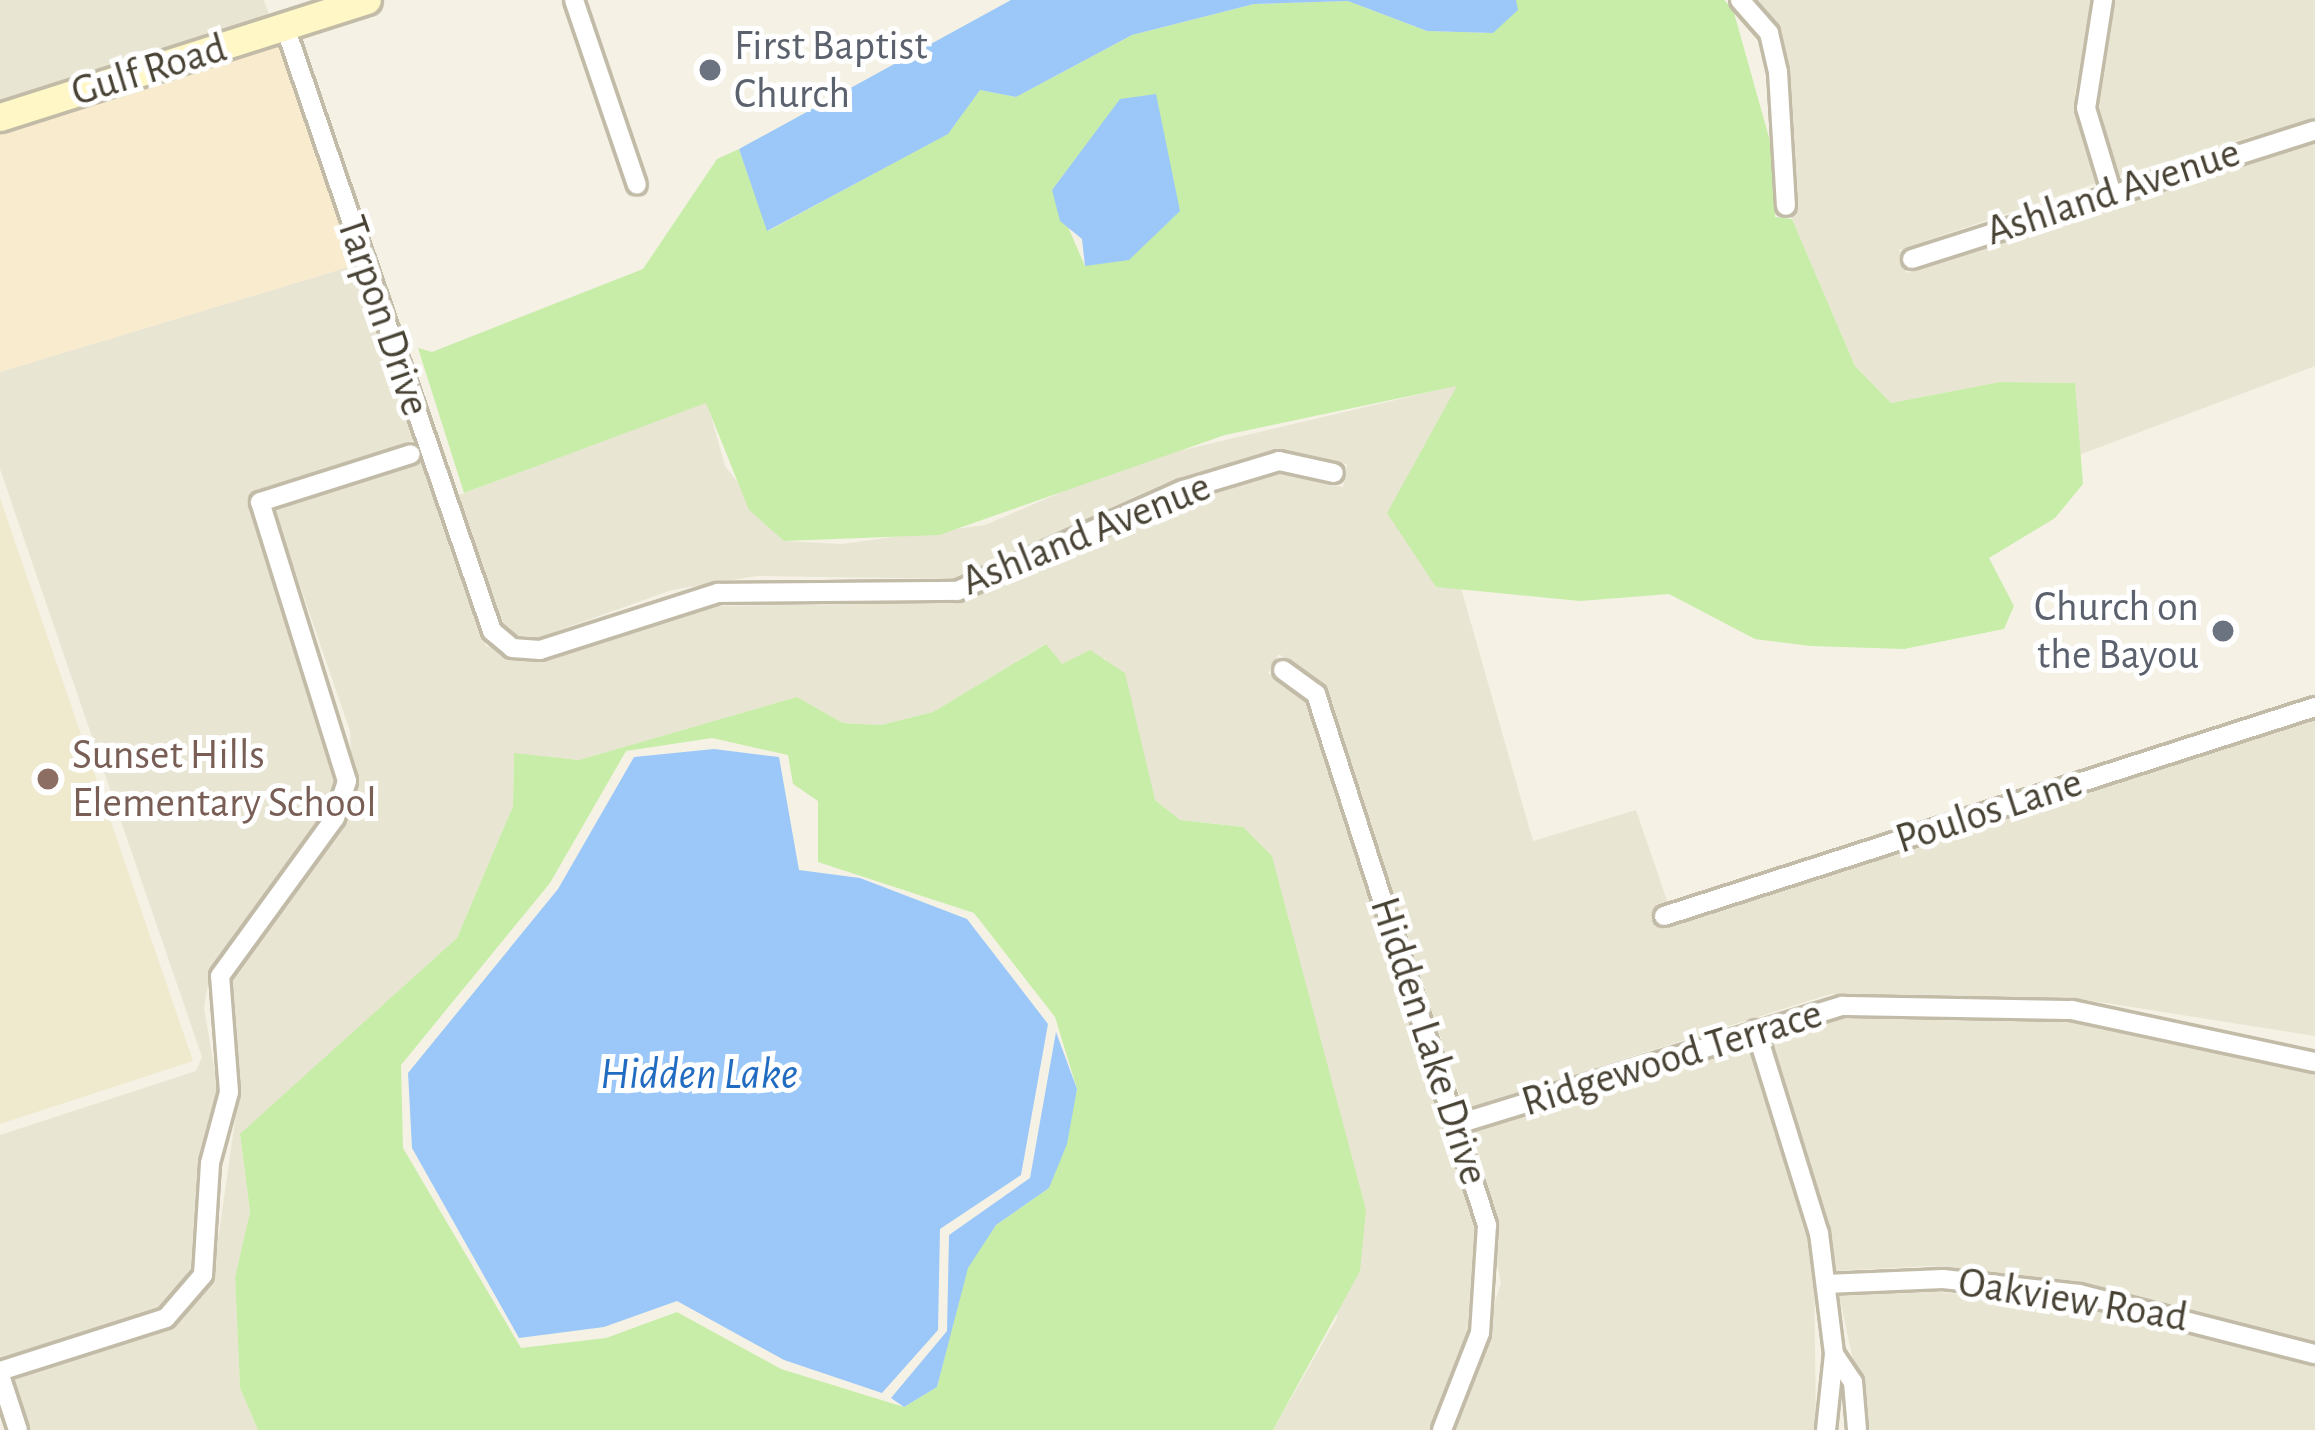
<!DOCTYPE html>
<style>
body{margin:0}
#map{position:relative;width:2315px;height:1430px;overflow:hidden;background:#f5f2e5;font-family:"Alegreya Sans",sans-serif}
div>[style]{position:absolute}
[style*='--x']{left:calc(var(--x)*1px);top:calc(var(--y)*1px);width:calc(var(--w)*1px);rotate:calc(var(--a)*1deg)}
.residential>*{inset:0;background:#e9e5d3}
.commercial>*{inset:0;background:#f9ebce}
.education>*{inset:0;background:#efe9ce}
.green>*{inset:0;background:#c7eda9}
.water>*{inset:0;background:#9bc8f8}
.roads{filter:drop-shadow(3px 0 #c1bba7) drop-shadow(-3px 0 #c1bba7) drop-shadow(0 3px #c1bba7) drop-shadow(0 -3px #c1bba7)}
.street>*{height:18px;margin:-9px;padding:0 9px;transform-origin:9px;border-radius:9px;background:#fff}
.secondary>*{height:27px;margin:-13.5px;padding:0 13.5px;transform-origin:13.5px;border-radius:13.5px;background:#fff7c5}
.dots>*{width:33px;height:33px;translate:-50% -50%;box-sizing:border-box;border:6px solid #fff;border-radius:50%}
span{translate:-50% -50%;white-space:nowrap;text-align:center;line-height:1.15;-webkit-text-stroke:10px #fff;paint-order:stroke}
.worship-label{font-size:42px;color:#5b616d}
.left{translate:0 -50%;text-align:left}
.right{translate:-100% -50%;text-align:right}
.street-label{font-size:42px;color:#484234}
.education-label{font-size:42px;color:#785e54}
.water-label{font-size:45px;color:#216bc0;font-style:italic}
</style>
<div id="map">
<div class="residential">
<div style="clip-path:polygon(0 0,264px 0,270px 18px,0 104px)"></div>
<div style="clip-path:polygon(1755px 0,2092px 0,2075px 94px,2097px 183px,1899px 250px,1906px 273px,2315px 142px,2315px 366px,2079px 455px,2074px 383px,2000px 382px,1891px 403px,1855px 366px,1792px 219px,1788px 70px,1779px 30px)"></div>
<div style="clip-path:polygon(2115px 0,2315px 0,2315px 118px,2117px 176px,2097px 96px)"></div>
<div style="clip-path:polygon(355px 265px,414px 440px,257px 490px,250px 505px,336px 780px,326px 810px,210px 972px,204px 1008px,218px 1090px,199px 1161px,198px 1259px,161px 1307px,0 1358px,0 1135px,196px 1071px,202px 1057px,0 469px,0 372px)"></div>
<div style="clip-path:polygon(1459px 385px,1435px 587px,1461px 588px,1533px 841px,1636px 810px,1671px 912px,2315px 710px,2315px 1036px,2074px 998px,1831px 994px,1464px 1109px,1326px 690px,1279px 654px,1268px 673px,1307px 701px,1469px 1195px,1479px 1261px,1470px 1329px,1431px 1430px,1273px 1430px,1337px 1318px,1319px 1037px,1279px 882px,1243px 827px,1180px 820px,1155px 800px,1105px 658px,1062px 665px,1045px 644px,933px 712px,881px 725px,843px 723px,797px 697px,579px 760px,514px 754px,513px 806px,457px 938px,240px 1135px,250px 1212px,235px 1277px,240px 1388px,258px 1430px,29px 1430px,13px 1380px,173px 1328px,212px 1282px,239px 1092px,231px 980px,354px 807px,350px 731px,274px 510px,422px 463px,486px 646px,544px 661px,709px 606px,961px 602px,1172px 507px,1281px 473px,1343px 487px,1347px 464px,1275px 449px,1163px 484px,955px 579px,757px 576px,672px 590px,537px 638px,507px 634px,457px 496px,707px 402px,725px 466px,784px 541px,841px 544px,985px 525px,1132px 462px)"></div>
<div style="clip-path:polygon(1934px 1013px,2072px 1022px,2315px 1074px,2315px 1342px,2080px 1282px,1930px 1266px,1836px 1271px,1770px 1038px,1834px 1018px)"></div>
<div style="clip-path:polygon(1749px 1045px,1814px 1263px,1816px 1430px,1454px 1430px,1501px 1283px,1472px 1132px)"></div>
<div style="clip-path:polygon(1931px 1291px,2095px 1309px,2315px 1366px,2315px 1430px,1868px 1430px,1839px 1295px)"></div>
</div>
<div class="commercial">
<div style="clip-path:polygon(279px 44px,355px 265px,0 372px,0 129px)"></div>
</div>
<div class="education">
<div style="clip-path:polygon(0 498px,193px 1061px,0 1124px)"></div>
</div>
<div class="green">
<div style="clip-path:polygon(evenodd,1516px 0,1724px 0,1733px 9px,1775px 159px,1775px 217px,1792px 219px,1855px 366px,1891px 403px,2000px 382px,2075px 383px,2083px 484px,2055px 518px,1989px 558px,2014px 606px,2004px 629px,1904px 649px,1811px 646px,1755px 639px,1669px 594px,1580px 601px,1436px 587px,1387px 513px,1457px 386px,1225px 435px,939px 535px,784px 541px,749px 510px,706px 403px,464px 493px,418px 348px,432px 352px,643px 269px,717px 159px,739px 149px,768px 231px,947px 134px,980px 90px,1016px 97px,1132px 35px,1254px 4px,1348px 1px,1427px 31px,1493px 33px,1516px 0,1120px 100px,1085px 266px,1052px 190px,1120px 100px)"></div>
<div style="clip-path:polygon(evenodd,1046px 644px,1062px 664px,1090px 650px,1125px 673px,1155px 800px,1180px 820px,1243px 827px,1272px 856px,1366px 1210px,1360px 1271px,1273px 1430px,258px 1430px,240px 1388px,235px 1277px,250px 1212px,240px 1134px,457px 938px,513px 806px,514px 753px,579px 760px,797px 697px,843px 723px,881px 725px,933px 712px,1046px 644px,712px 738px,788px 755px,793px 784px,818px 801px,818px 862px,974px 913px,1055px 1017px,1077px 1089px,1049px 1188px,996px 1225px,967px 1268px,937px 1387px,904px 1407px,781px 1369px,677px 1312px,606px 1338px,521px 1348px,403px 1148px,401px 1065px,550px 883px,626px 751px,712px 738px)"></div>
</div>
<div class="water">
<div style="clip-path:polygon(1011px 0,1516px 0,1518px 10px,1493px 33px,1427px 31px,1348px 1px,1254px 4px,1132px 35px,1016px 97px,980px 90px,948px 134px,767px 231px,739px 149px)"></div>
<div style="clip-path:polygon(1156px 94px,1180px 211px,1129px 260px,1085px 266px,1082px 239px,1060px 221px,1052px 190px,1120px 99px)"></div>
<div style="clip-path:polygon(714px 749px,779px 757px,799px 870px,860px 878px,967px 919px,1048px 1024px,1021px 1175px,940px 1229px,938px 1330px,882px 1393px,784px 1360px,677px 1301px,604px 1327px,519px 1338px,412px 1148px,408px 1073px,558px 889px,634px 757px)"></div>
<div style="clip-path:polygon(1056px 1032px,1077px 1089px,1067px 1144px,1049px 1188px,996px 1225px,968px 1268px,937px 1387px,904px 1407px,891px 1398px,947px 1331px,949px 1235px,1030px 1178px)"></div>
</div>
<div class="roads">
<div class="street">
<div style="--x:574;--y:0;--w:195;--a:71.2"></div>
<div style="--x:1740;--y:0;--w:44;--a:48.7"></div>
<div style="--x:1769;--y:33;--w:40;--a:77"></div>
<div style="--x:1778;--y:72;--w:134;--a:86.6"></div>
<div style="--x:2103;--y:0;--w:109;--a:98.9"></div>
<div style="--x:2086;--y:108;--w:87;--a:73.2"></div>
<div style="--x:285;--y:27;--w:638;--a:71.08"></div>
<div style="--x:492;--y:631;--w:26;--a:40"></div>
<div style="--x:512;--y:648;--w:28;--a:4"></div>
<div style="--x:540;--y:650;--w:187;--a:-17.8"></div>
<div style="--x:718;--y:593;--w:239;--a:-0.5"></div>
<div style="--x:957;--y:591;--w:248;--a:-24.1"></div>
<div style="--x:1183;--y:490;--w:100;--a:-16.8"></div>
<div style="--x:1279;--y:461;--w:56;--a:12.3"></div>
<div style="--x:1912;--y:259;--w:423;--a:-17.7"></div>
<div style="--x:1283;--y:670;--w:41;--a:36"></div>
<div style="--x:1316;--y:694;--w:558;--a:72.15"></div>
<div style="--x:1487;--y:1225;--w:108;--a:93.7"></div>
<div style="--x:1480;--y:1333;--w:104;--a:111.4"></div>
<div style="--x:1664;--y:916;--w:684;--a:-17.8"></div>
<div style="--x:1756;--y:1030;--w:213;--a:72.8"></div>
<div style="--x:1819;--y:1233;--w:122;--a:82.9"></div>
<div style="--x:1458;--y:1124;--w:402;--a:-17.1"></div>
<div style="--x:1842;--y:1006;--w:230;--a:1"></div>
<div style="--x:2072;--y:1010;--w:249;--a:12.1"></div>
<div style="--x:1826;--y:1284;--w:117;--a:-2.4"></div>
<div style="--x:1943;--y:1279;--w:137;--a:6.3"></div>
<div style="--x:2079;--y:1294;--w:244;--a:14.3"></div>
<div style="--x:0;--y:1371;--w:174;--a:-17.7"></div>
<div style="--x:166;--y:1318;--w:57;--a:-49.3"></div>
<div style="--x:203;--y:1275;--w:112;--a:-86.4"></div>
<div style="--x:210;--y:1163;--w:73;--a:-75"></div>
<div style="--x:229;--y:1092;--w:116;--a:-94.4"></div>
<div style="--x:220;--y:976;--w:195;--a:-54"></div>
<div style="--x:335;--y:818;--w:39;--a:-72"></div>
<div style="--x:347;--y:781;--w:292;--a:-107.3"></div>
<div style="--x:260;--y:502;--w:158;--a:-17.6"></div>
<div style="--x:0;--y:1375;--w:58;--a:71.9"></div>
<div style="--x:1826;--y:1430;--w:76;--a:-84"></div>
<div style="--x:1834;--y:1354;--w:34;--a:56"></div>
<div style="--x:1853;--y:1382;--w:48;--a:85.2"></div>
</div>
<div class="secondary">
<div style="--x:0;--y:117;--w:385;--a:-17.7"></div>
</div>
</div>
<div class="dots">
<div style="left:710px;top:70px;background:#6b7280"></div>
<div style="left:2223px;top:631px;background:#6b7280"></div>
<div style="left:48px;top:779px;background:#8d6e63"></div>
</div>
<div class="worship-label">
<span class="left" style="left:734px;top:70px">First Baptist<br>Church</span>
<span class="right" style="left:2199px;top:631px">Church on<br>the Bayou</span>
</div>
<div class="street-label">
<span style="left:149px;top:70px;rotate:-17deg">Gulf Road</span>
<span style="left:2113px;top:192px;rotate:-18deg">Ashland Avenue</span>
<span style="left:383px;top:316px;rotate:71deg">Tarpon Drive</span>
<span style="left:1086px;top:534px;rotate:-22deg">Ashland Avenue</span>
<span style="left:1989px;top:811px;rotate:-18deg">Poulos Lane</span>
<span style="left:1429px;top:1041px;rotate:72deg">Hidden Lake Drive</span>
<span style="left:1672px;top:1058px;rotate:-17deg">Ridgewood Terrace</span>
<span style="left:2073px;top:1300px;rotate:9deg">Oakview Road</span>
</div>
<div class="education-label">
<span class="left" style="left:72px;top:779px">Sunset Hills<br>Elementary School</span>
</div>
<div class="water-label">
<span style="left:699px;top:1075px">Hidden Lake</span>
</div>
</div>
